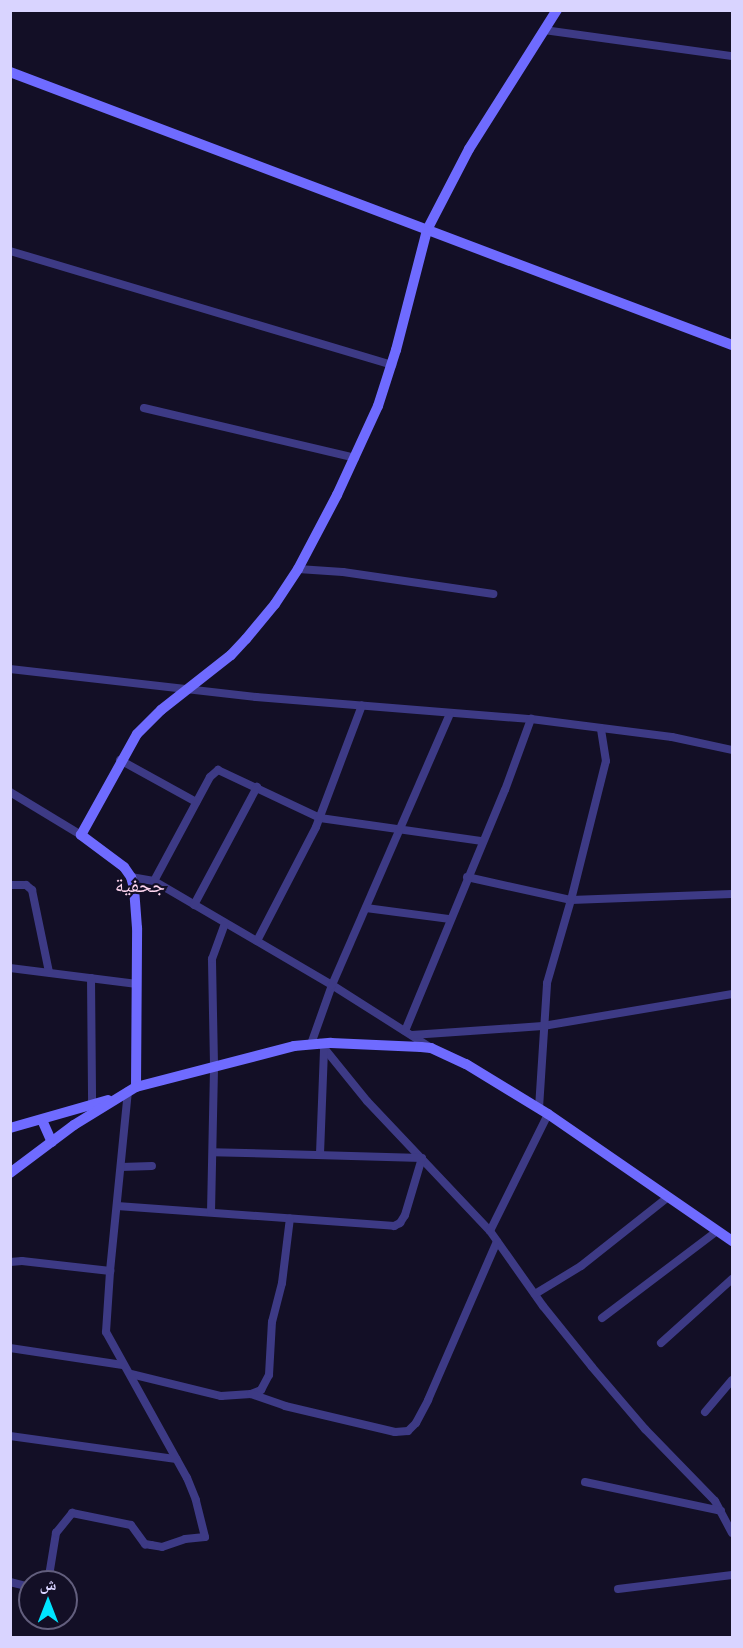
<!DOCTYPE html>
<meta charset="utf-8">
<style>
body{margin:0}
#map{position:relative;width:743px;height:1648px;overflow:hidden;background:#130f26;font-family:Lato,"Noto Naskh Arabic",sans-serif}
div>[style]{position:absolute}
[style*='--x']{left:calc(var(--x)*1px);top:calc(var(--y)*1px);width:calc(var(--w)*1px);rotate:calc(var(--a)*1deg)}
.street>*{height:8px;margin:-4px;padding:0 4px;transform-origin:4px;border-radius:4px;background:#3d3a85}
.secondary>*{height:10px;margin:-5px;padding:0 5px;transform-origin:5px;border-radius:5px;background:#6f6bff}
span{translate:-50% -50%;white-space:nowrap;text-align:center;line-height:1.15;-webkit-text-stroke:4.5px #130f26;paint-order:stroke}
.quarter-label{font-size:20px;color:#ffd6f0}
.frame{position:absolute;inset:0;border:12px solid #d9d4ff;pointer-events:none}
.north{position:absolute;left:18px;top:1570px;width:60px;height:60px;box-sizing:border-box;background:#130f26;border:2px solid #625e7d;border-radius:50%;rotate:0deg;font-size:16px;font-weight:700;line-height:24px;text-align:center;color:#d9d4ff}
.north::after{content:'';display:block;margin:auto;width:21px;height:27px;background:#00e5ff;clip-path:polygon(50% 0,100% 100%,50% 72%,0 100%)}
</style>
<div id="map">
<div class="street">
<div style="--x:544;--y:30;--w:190;--a:7.9"></div>
<div style="--x:10;--y:251;--w:399;--a:16.6"></div>
<div style="--x:144;--y:408;--w:217;--a:13.3"></div>
<div style="--x:298;--y:569;--w:45;--a:3.8"></div>
<div style="--x:343;--y:572;--w:152;--a:8.3"></div>
<div style="--x:10;--y:669;--w:248;--a:6.5"></div>
<div style="--x:256;--y:697;--w:276;--a:4.6"></div>
<div style="--x:531;--y:719;--w:142;--a:7.3"></div>
<div style="--x:672;--y:737;--w:61;--a:12.2"></div>
<div style="--x:120;--y:760;--w:87;--a:28.9"></div>
<div style="--x:10;--y:792;--w:83;--a:31.2"></div>
<div style="--x:131;--y:877;--w:23;--a:10"></div>
<div style="--x:154;--y:881;--w:206;--a:30.3"></div>
<div style="--x:332;--y:985;--w:114;--a:32.4"></div>
<div style="--x:467;--y:877;--w:107;--a:12.5"></div>
<div style="--x:571;--y:900;--w:161;--a:-2.1"></div>
<div style="--x:154;--y:881;--w:118;--a:-61.7"></div>
<div style="--x:210;--y:777;--w:11;--a:-41"></div>
<div style="--x:218;--y:770;--w:113;--a:25.2"></div>
<div style="--x:320;--y:818;--w:164;--a:8.1"></div>
<div style="--x:10;--y:885;--w:16;--a:0"></div>
<div style="--x:26;--y:885;--w:8;--a:40"></div>
<div style="--x:32;--y:890;--w:84;--a:78.3"></div>
<div style="--x:194;--y:905;--w:134;--a:-61.9"></div>
<div style="--x:366;--y:908;--w:85;--a:7.5"></div>
<div style="--x:257;--y:941;--w:128;--a:-62.6"></div>
<div style="--x:316;--y:827;--w:130;--a:-69.3"></div>
<div style="--x:10;--y:968;--w:128;--a:7.2"></div>
<div style="--x:91;--y:978;--w:126;--a:89.5"></div>
<div style="--x:405;--y:1031;--w:261;--a:-67.5"></div>
<div style="--x:505;--y:790;--w:76;--a:-69.9"></div>
<div style="--x:412;--y:1035;--w:131;--a:-3.9"></div>
<div style="--x:543;--y:1026;--w:192;--a:-9.6"></div>
<div style="--x:320;--y:1043;--w:75;--a:51"></div>
<div style="--x:367;--y:1101;--w:179;--a:46.6"></div>
<div style="--x:490;--y:1231;--w:92;--a:54.8"></div>
<div style="--x:543;--y:1306;--w:78;--a:51.2"></div>
<div style="--x:592;--y:1367;--w:82;--a:49.5"></div>
<div style="--x:645;--y:1429;--w:100;--a:45.8"></div>
<div style="--x:715;--y:1501;--w:36;--a:62"></div>
<div style="--x:311;--y:1044;--w:63;--a:-70.4"></div>
<div style="--x:332;--y:985;--w:296;--a:-66.5"></div>
<div style="--x:539;--y:1108;--w:125;--a:-86.3"></div>
<div style="--x:547;--y:983;--w:86;--a:-73.9"></div>
<div style="--x:571;--y:900;--w:143;--a:-75.9"></div>
<div style="--x:606;--y:761;--w:33;--a:-99"></div>
<div style="--x:320;--y:1154;--w:106;--a:-87.8"></div>
<div style="--x:121;--y:1167;--w:31;--a:-2"></div>
<div style="--x:117;--y:1206;--w:278;--a:4.1"></div>
<div style="--x:394;--y:1226;--w:7;--a:-27"></div>
<div style="--x:400;--y:1223;--w:9;--a:-58"></div>
<div style="--x:405;--y:1215;--w:59;--a:-73.4"></div>
<div style="--x:422;--y:1158;--w:209;--a:-178.4"></div>
<div style="--x:211;--y:1212;--w:147;--a:-88.8"></div>
<div style="--x:214;--y:1065;--w:106;--a:-91.1"></div>
<div style="--x:212;--y:959;--w:38;--a:-70"></div>
<div style="--x:490;--y:1231;--w:131;--a:-63.6"></div>
<div style="--x:10;--y:1262;--w:12;--a:-5"></div>
<div style="--x:22;--y:1261;--w:89;--a:6.5"></div>
<div style="--x:535;--y:1294;--w:54;--a:-31.3"></div>
<div style="--x:581;--y:1266;--w:111;--a:-38.4"></div>
<div style="--x:602;--y:1318;--w:144;--a:-37.1"></div>
<div style="--x:661;--y:1343;--w:96;--a:-42"></div>
<div style="--x:10;--y:1348;--w:114;--a:8.6"></div>
<div style="--x:131;--y:1374;--w:93;--a:13.7"></div>
<div style="--x:221;--y:1396;--w:30;--a:-4"></div>
<div style="--x:251;--y:1394;--w:11;--a:-22"></div>
<div style="--x:261;--y:1390;--w:17;--a:-62"></div>
<div style="--x:269;--y:1375;--w:53;--a:-86.8"></div>
<div style="--x:272;--y:1322;--w:40;--a:-75.6"></div>
<div style="--x:282;--y:1283;--w:65;--a:-83"></div>
<div style="--x:251;--y:1394;--w:36;--a:19"></div>
<div style="--x:285;--y:1406;--w:113;--a:13.3"></div>
<div style="--x:395;--y:1432;--w:13;--a:-4"></div>
<div style="--x:408;--y:1431;--w:11;--a:-45"></div>
<div style="--x:416;--y:1423;--w:26;--a:-62"></div>
<div style="--x:428;--y:1400;--w:173;--a:-66.5"></div>
<div style="--x:705;--y:1412;--w:42;--a:-49.8"></div>
<div style="--x:10;--y:1436;--w:168;--a:7.9"></div>
<div style="--x:585;--y:1482;--w:139;--a:12"></div>
<div style="--x:10;--y:1582;--w:21;--a:14"></div>
<div style="--x:48;--y:1582;--w:50;--a:-80.7"></div>
<div style="--x:56;--y:1533;--w:26;--a:-51"></div>
<div style="--x:72;--y:1513;--w:60;--a:11.5"></div>
<div style="--x:131;--y:1525;--w:24;--a:54"></div>
<div style="--x:145;--y:1544;--w:6;--a:9"></div>
<div style="--x:151;--y:1545;--w:11;--a:10"></div>
<div style="--x:162;--y:1547;--w:24;--a:-19"></div>
<div style="--x:185;--y:1539;--w:20;--a:-6"></div>
<div style="--x:205;--y:1537;--w:38;--a:-104"></div>
<div style="--x:196;--y:1500;--w:24;--a:-112"></div>
<div style="--x:187;--y:1478;--w:167;--a:-119"></div>
<div style="--x:106;--y:1332;--w:61;--a:-86.2"></div>
<div style="--x:110;--y:1271;--w:181;--a:-84.3"></div>
<div style="--x:618;--y:1589;--w:115;--a:-7"></div>
</div>
<div class="secondary">
<div style="--x:10;--y:72;--w:772;--a:20.71"></div>
<div style="--x:136;--y:1087;--w:159;--a:-89.6"></div>
<div style="--x:137;--y:928;--w:40;--a:-94.3"></div>
<div style="--x:134;--y:888;--w:11;--a:-105"></div>
<div style="--x:131;--y:877;--w:12;--a:-125"></div>
<div style="--x:124;--y:867;--w:54;--a:-143.3"></div>
<div style="--x:81;--y:835;--w:115;--a:-61"></div>
<div style="--x:137;--y:734;--w:34;--a:-45"></div>
<div style="--x:161;--y:710;--w:89;--a:-38.2"></div>
<div style="--x:231;--y:655;--w:22;--a:-47"></div>
<div style="--x:246;--y:639;--w:45;--a:-50.4"></div>
<div style="--x:275;--y:604;--w:42;--a:-56.7"></div>
<div style="--x:298;--y:569;--w:84;--a:-62.2"></div>
<div style="--x:337;--y:495;--w:98;--a:-65.3"></div>
<div style="--x:378;--y:406;--w:59;--a:-72.2"></div>
<div style="--x:396;--y:350;--w:124;--a:-75.5"></div>
<div style="--x:427;--y:230;--w:91;--a:-62.6"></div>
<div style="--x:469;--y:149;--w:165;--a:-57.7"></div>
<div style="--x:42;--y:1120;--w:24;--a:66"></div>
<div style="--x:10;--y:1128;--w:102;--a:-15.9"></div>
<div style="--x:10;--y:1173;--w:80;--a:-36.9"></div>
<div style="--x:74;--y:1125;--w:73;--a:-31.5"></div>
<div style="--x:136;--y:1087;--w:163;--a:-14.5"></div>
<div style="--x:294;--y:1046;--w:37;--a:-5"></div>
<div style="--x:331;--y:1043;--w:90;--a:2.5"></div>
<div style="--x:421;--y:1047;--w:10;--a:6"></div>
<div style="--x:431;--y:1048;--w:38;--a:25"></div>
<div style="--x:466;--y:1064;--w:96;--a:31.4"></div>
<div style="--x:548;--y:1114;--w:224;--a:34.6"></div>
</div>
<div class="quarter-label">
<span style="left:140px;top:884px">جحفية</span>
</div>
<div class="frame"></div>
<div class="north">ش</div>
</div>
